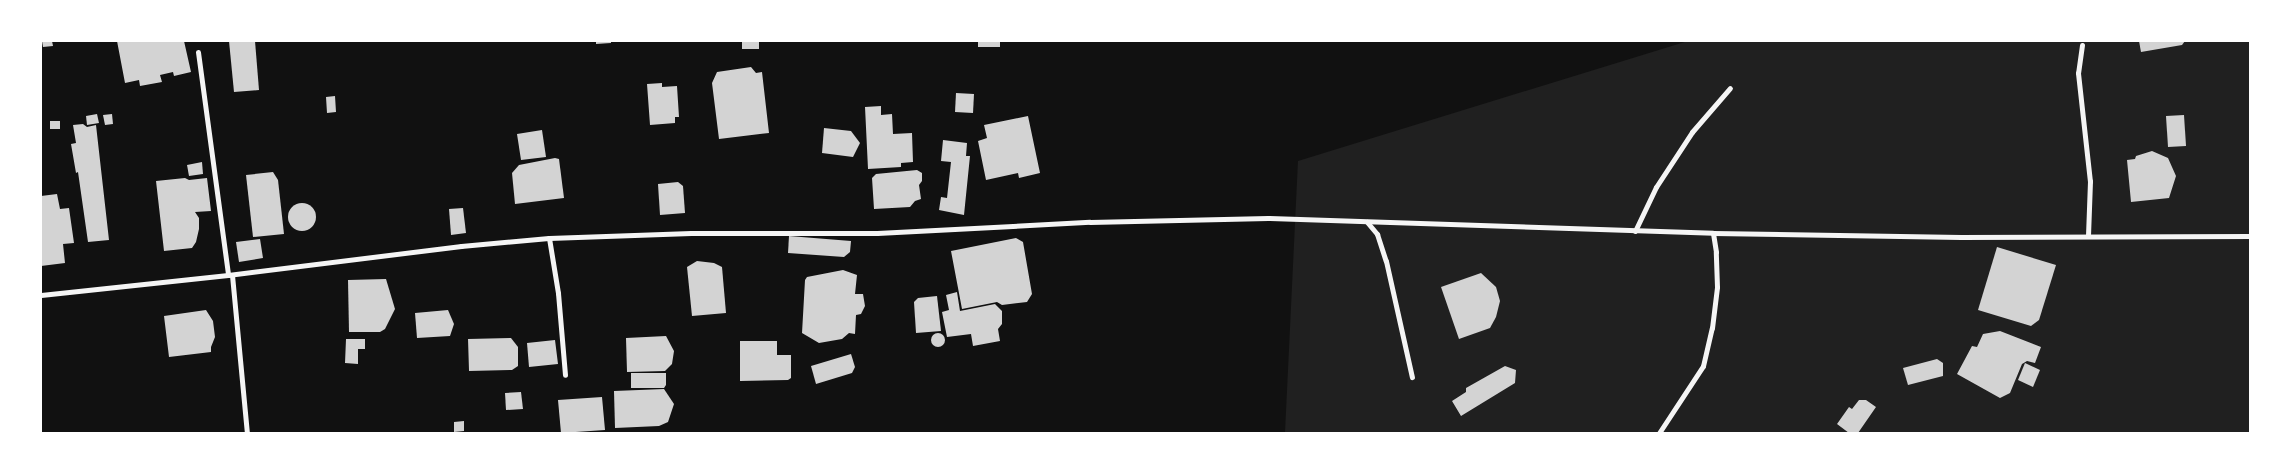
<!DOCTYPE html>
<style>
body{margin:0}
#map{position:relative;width:2291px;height:474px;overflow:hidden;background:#111;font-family:Overpass,sans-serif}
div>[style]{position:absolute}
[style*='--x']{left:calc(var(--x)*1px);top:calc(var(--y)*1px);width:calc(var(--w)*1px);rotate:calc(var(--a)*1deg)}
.green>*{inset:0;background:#202020}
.building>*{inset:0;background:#d3d3d3}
.round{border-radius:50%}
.minor>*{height:5px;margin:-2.5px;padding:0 2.5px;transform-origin:2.5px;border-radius:2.5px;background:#f5f5f5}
span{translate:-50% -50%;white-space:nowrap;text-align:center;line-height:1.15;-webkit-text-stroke:4px #fff;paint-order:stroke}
.frame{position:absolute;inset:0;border:42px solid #fff;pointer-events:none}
</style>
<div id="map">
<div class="green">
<div style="clip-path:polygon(1688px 41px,2250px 41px,2250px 433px,1285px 433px,1298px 161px)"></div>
</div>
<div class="building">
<div style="clip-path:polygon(42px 41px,52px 41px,53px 46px,43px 47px)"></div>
<div style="clip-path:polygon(117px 41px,184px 41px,191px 72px,174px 76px,173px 72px,160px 75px,162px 82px,140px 86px,139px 80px,125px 83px)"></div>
<div style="clip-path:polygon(229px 41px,255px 41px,259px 90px,234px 92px)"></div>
<div style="clip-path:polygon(596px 41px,611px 41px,611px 43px,596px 44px)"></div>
<div style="clip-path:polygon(742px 41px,759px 41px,759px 49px,742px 49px)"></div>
<div style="clip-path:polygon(978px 41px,1000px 41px,1000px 47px,978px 47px)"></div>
<div style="clip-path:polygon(2139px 41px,2185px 41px,2182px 45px,2141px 52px)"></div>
<div style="clip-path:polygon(751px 67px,756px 73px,762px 72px,769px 133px,719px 139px,712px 83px,717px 72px)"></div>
<div style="clip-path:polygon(662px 83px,662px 87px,677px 86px,679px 117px,675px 117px,675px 123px,650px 125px,647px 84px)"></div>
<div style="clip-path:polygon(956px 93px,974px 94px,973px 113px,955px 112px)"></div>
<div style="clip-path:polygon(335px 96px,336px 112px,327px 113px,326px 97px)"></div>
<div style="clip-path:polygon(881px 106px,881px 115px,892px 114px,893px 134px,912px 133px,913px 162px,901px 163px,901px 167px,868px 169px,865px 107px)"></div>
<div style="clip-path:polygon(97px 114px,99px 123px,87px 125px,86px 116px)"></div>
<div style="clip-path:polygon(112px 114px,113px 124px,105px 125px,103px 115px)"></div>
<div style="clip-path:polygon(2184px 115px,2186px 146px,2168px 147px,2166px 116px)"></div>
<div style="clip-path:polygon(1028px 116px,1040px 173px,1019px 178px,1018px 173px,986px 180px,978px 141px,987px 138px,984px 125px)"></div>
<div style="clip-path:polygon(50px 121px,60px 121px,60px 129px,50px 129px)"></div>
<div style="clip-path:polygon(83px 124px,87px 127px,96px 125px,109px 240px,88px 242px,78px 172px,76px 173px,71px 144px,76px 143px,73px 125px)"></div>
<div style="clip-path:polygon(824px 128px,851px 131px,860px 143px,853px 157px,822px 153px)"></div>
<div style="clip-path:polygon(542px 130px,546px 157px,521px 160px,517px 134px)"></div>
<div style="clip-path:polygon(943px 140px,967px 143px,966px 156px,970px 156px,964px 215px,939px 210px,941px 197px,947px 198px,951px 162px,941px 161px)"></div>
<div style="clip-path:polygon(2152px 151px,2168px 158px,2176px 176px,2169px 198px,2131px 202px,2127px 160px,2135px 159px,2136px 156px)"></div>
<div style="clip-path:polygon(555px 158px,559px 159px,564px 198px,515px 204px,512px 173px,519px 165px)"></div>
<div style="clip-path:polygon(202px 162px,203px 174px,189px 176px,187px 165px)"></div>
<div style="clip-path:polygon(917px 170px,922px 173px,922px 181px,919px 185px,921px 199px,915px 201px,910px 207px,874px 209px,872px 178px,876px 174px)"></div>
<div style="clip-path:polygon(273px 172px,278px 180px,284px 234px,253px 237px,246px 175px)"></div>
<div style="clip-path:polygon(185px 178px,189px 180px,207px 178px,211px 211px,195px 212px,199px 218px,199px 229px,196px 242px,192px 248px,164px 251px,156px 181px)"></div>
<div style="clip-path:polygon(678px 182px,683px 186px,685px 213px,660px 215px,658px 184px)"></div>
<div style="clip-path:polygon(57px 194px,60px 209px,69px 208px,74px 243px,63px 244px,65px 263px,41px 266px,41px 196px)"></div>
<div class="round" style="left:288px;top:203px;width:28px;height:28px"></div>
<div style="clip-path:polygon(463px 208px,466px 233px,451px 235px,449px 209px)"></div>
<div style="clip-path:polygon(789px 236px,851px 241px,850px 252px,844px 257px,788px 253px)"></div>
<div style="clip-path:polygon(1016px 238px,1023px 242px,1032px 294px,1027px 302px,1002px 305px,997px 302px,962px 309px,951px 251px)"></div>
<div style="clip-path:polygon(260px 239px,263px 258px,239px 262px,236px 242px)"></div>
<div style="clip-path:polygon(1997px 247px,2056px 265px,2039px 320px,2031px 326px,1978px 310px)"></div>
<div style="clip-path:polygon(697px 261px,714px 263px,722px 267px,726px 313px,692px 316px,687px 267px)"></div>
<div style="clip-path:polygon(843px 270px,857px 275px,855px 294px,863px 294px,865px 306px,861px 314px,856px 315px,855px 334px,849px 333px,842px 339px,819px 343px,802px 333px,805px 280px,807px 277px)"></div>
<div style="clip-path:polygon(1481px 273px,1496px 287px,1500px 301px,1496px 317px,1490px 328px,1459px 339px,1441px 287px)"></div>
<div style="clip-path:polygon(386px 279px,395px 309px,385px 329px,380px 332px,349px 332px,348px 280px)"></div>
<div style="clip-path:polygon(957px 292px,960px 311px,995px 304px,1002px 311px,1002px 324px,998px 329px,1000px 341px,973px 346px,971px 334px,947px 337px,942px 312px,949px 310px,946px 295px)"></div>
<div style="clip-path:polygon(937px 296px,941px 331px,916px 333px,914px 302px,918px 298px)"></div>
<div style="clip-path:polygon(206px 310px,213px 321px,215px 337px,211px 347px,211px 352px,169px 357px,164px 316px)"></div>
<div style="clip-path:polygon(448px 310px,454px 324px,450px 336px,417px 338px,415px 313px)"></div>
<div style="clip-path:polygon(2000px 331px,2041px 347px,2035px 363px,2027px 361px,2022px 364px,2010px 393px,2000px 398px,1957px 374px,1972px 346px,1977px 347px,1983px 334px)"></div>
<div class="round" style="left:931px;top:333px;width:14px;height:14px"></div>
<div style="clip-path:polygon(666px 336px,674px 351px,672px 364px,665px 371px,627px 372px,626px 338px)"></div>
<div style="clip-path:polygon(511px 338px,518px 347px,518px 366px,512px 370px,469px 371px,468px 339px)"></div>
<div style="clip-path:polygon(346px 339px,365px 339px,365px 349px,358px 349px,358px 364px,345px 363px)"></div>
<div style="clip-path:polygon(555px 340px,558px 364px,529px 367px,527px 343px)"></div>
<div style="clip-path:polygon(740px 341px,777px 341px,777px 355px,791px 355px,791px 378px,788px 380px,740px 381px)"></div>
<div style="clip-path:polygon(851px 354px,855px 367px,852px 373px,816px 384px,811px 366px)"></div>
<div style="clip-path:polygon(1937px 359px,1943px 363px,1943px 376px,1908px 385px,1903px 368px)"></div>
<div style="clip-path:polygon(2025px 363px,2040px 370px,2033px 387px,2018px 380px)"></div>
<div style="clip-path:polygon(1505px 366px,1516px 370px,1515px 383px,1461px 416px,1452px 401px,1466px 392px,1466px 388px)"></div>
<div style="clip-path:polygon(631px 373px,666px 373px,666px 385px,664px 388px,631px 388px)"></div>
<div style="clip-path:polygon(664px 389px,674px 404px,668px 422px,659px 426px,615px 428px,614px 391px)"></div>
<div style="clip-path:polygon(521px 392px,523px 409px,506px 410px,505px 393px)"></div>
<div style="clip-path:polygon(602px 397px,605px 430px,561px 433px,558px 400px)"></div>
<div style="clip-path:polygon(1859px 400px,1866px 400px,1876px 407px,1858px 433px,1849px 433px,1837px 424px,1849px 407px,1852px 409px)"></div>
<div style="clip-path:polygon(464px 421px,464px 431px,454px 432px,454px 422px)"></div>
</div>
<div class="minor">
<div style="--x:2082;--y:45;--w:28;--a:98"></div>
<div style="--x:2078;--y:73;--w:109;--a:83.7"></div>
<div style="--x:2090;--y:181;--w:55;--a:92.1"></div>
<div style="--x:198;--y:52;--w:225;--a:82.3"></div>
<div style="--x:1367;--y:222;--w:16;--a:50"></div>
<div style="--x:1377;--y:234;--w:28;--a:72"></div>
<div style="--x:1386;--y:261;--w:119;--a:77.4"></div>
<div style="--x:1635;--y:231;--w:49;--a:-64.5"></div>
<div style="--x:1656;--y:187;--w:66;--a:-56.8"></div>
<div style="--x:1692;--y:132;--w:58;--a:-49.2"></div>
<div style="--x:549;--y:238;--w:56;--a:80.7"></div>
<div style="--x:558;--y:293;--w:82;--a:85.1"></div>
<div style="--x:232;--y:275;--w:159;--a:84.6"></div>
<div style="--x:41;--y:295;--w:188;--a:-6.1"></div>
<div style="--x:228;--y:275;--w:235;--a:-7.1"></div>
<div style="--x:461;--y:246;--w:88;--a:-5.2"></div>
<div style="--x:549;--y:238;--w:142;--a:-2"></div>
<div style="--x:691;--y:233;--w:186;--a:0"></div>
<div style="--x:877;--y:233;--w:213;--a:-3"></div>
<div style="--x:1090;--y:222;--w:178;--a:-1.3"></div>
<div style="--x:1268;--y:218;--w:445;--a:1.9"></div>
<div style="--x:1713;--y:233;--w:248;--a:0.9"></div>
<div style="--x:1961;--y:237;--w:289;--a:-0.2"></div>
<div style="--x:1659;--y:433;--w:80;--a:-56.7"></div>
<div style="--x:1703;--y:366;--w:39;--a:-77"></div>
<div style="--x:1712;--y:328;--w:41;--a:-83"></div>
<div style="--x:1717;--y:287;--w:35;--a:-92"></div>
<div style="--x:1716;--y:252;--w:19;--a:-99"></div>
</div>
<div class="frame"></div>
</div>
